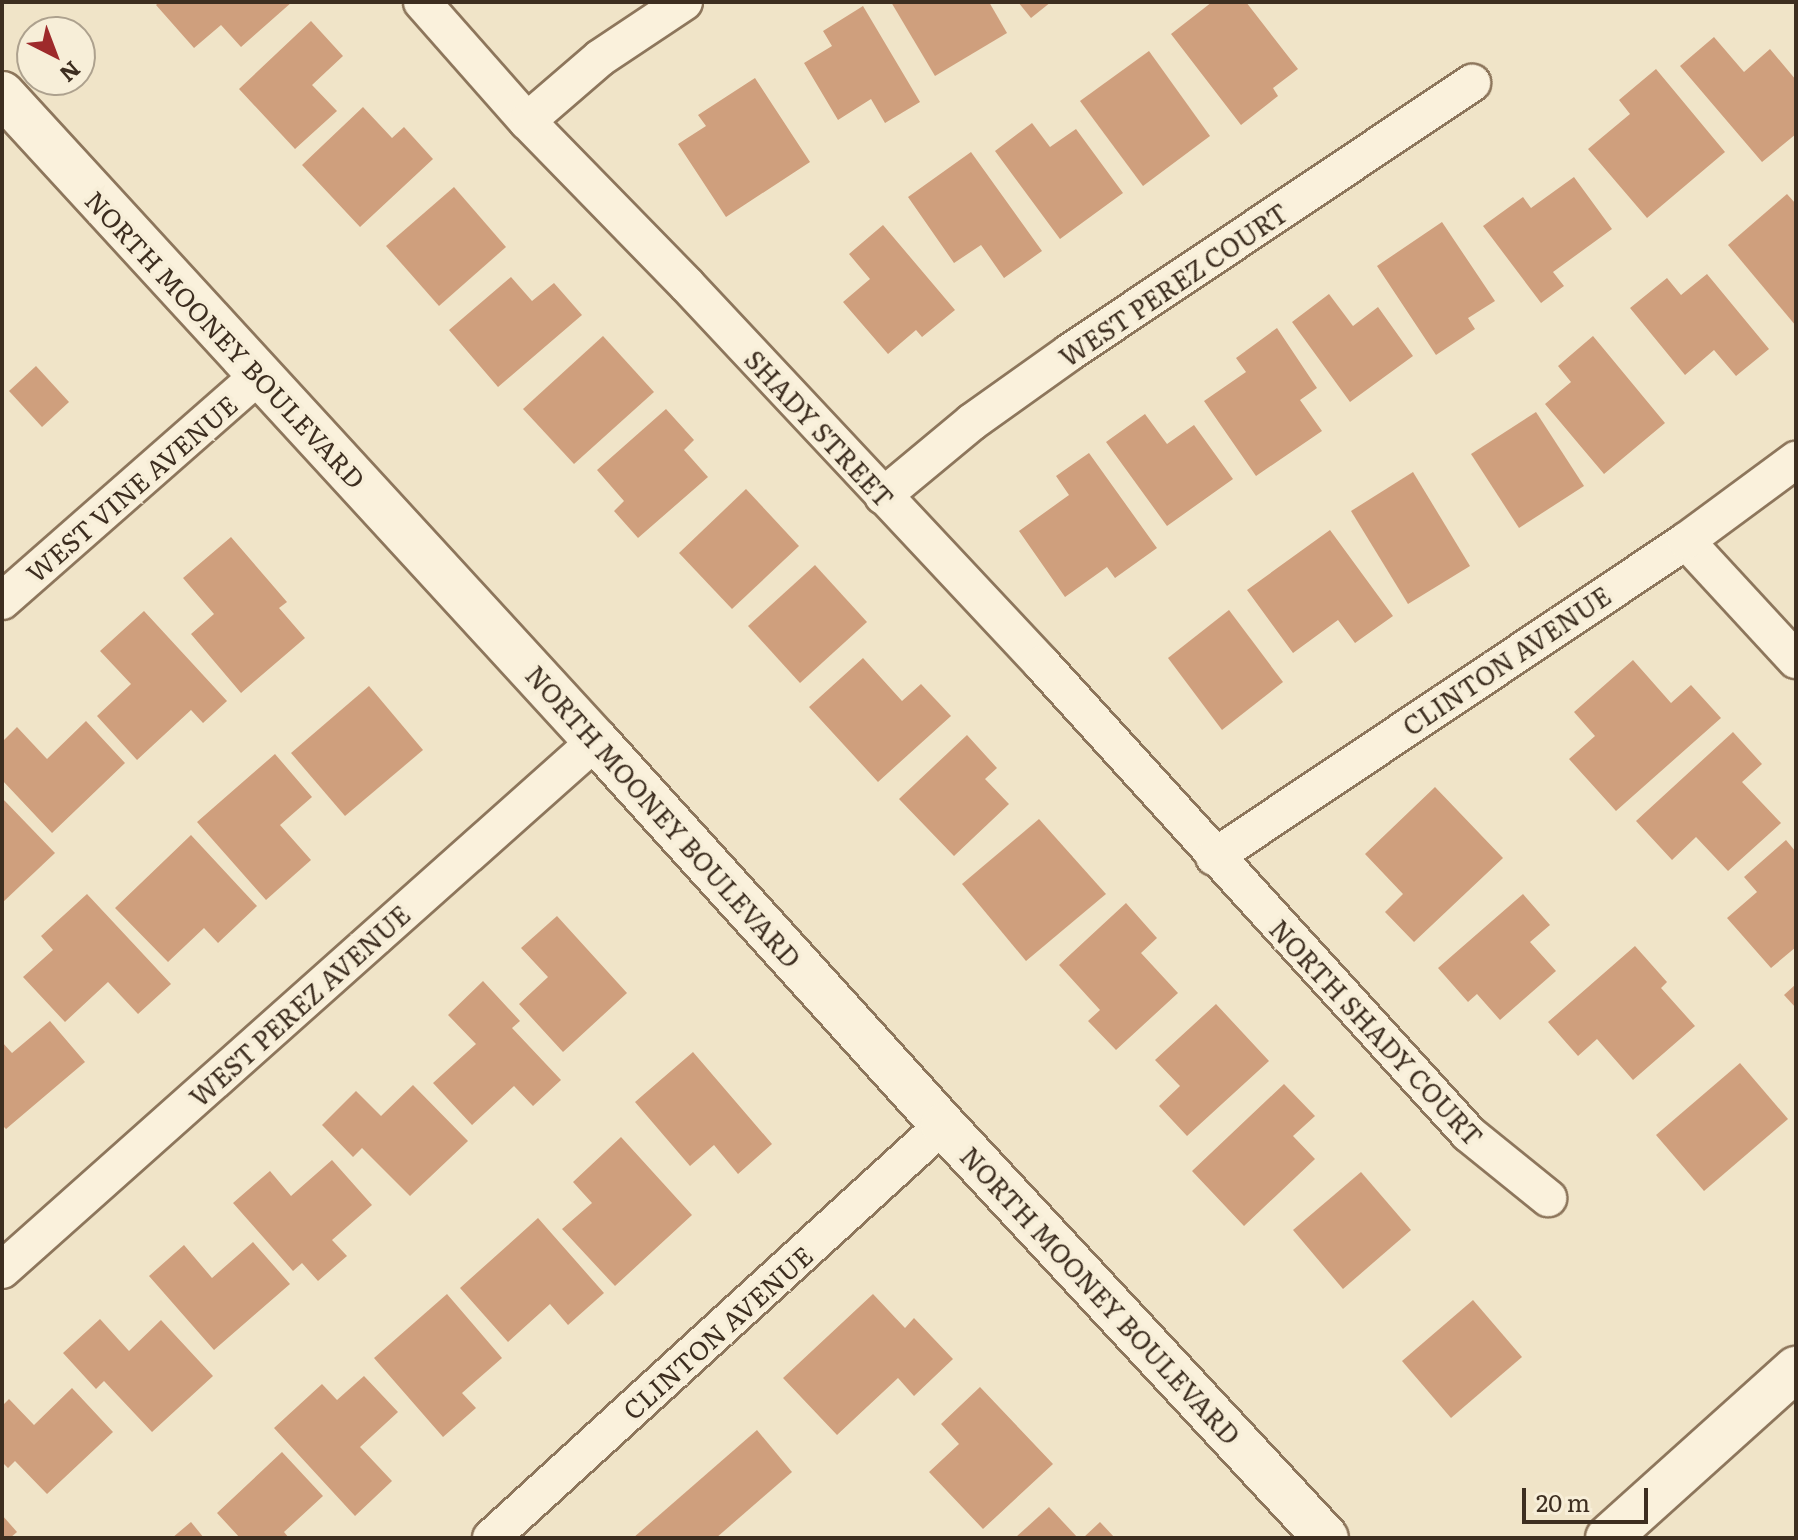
<!DOCTYPE html>
<style>
body{margin:0}
#map{position:relative;width:1798px;height:1540px;overflow:hidden;background:#f0e4c8;font-family:Literata,serif}
div>[style]{position:absolute}
[style*='--x']{left:calc(var(--x)*1px);top:calc(var(--y)*1px);width:calc(var(--w)*1px);rotate:calc(var(--a)*1deg)}
.building>*{inset:0;background:#cf9f7d}
.roads{filter:drop-shadow(2px 0 #8d765c) drop-shadow(-2px 0 #8d765c) drop-shadow(0 2px #8d765c) drop-shadow(0 -2px #8d765c)}
.street>*{height:36px;margin:-18px;padding:0 18px;transform-origin:18px;border-radius:18px;background:#faf1dc}
.secondary>*{height:44px;margin:-22px;padding:0 22px;transform-origin:22px;border-radius:22px;background:#faf1dc}
span{translate:-50% -50%;white-space:nowrap;text-align:center;line-height:1.15;-webkit-text-stroke:7px #f7eed8;paint-order:stroke}
.street-label{font-size:26px;color:#3d2e20}
.frame{position:absolute;inset:0;border:4px solid #3d2e20;pointer-events:none}
.north{position:absolute;left:16px;top:16px;width:80px;height:80px;box-sizing:border-box;background:#f7eed8;border:2px solid #ada18e;border-radius:50%;rotate:138deg;font-size:22px;font-weight:700;line-height:32px;text-align:center;color:#3d2e20}
.north::after{content:'';display:block;margin:auto;width:28px;height:36px;background:#9e2a2b;clip-path:polygon(50% 0,100% 100%,50% 72%,0 100%)}
.scale{position:absolute;left:1522px;top:1488px;width:126px;height:36px;box-sizing:border-box;border:4px solid #3d2e20;border-top:0;padding-left:10px;font-size:24px;line-height:28px;white-space:nowrap;color:#3d2e20;-webkit-text-stroke:6px #f7eed8;paint-order:stroke}
</style>
<div id="map">
<div class="building">
<div style="clip-path:polygon(159px 2px,292px 2px,241px 47px,221px 25px,194px 48px,156px 5px)"></div>
<div style="clip-path:polygon(891px 2px,989px 2px,1007px 33px,935px 76px)"></div>
<div style="clip-path:polygon(1018px 2px,1051px 2px,1031px 18px)"></div>
<div style="clip-path:polygon(1212px 2px,1246px 2px,1298px 69px,1273px 88px,1278px 96px,1241px 125px,1171px 34px)"></div>
<div style="clip-path:polygon(863px 6px,920px 102px,885px 123px,871px 99px,838px 120px,804px 63px,832px 46px,823px 31px)"></div>
<div style="clip-path:polygon(311px 21px,343px 56px,312px 85px,337px 111px,295px 149px,239px 89px)"></div>
<div style="clip-path:polygon(1714px 37px,1744px 72px,1770px 49px,1796px 80px,1796px 134px,1762px 162px,1680px 66px)"></div>
<div style="clip-path:polygon(1149px 51px,1210px 136px,1143px 186px,1080px 101px)"></div>
<div style="clip-path:polygon(1656px 69px,1725px 152px,1647px 218px,1588px 149px,1630px 114px,1619px 100px)"></div>
<div style="clip-path:polygon(755px 78px,810px 162px,726px 217px,678px 144px,706px 126px,698px 115px)"></div>
<div style="clip-path:polygon(363px 107px,392px 138px,404px 127px,433px 159px,360px 227px,302px 165px)"></div>
<div style="clip-path:polygon(1032px 123px,1050px 147px,1076px 129px,1123px 193px,1060px 239px,995px 151px)"></div>
<div style="clip-path:polygon(971px 152px,1042px 251px,1004px 278px,981px 245px,954px 263px,908px 197px)"></div>
<div style="clip-path:polygon(1574px 177px,1612px 229px,1553px 272px,1564px 286px,1541px 303px,1483px 226px,1523px 197px,1531px 208px)"></div>
<div style="clip-path:polygon(454px 187px,506px 247px,439px 306px,386px 246px)"></div>
<div style="clip-path:polygon(1787px 194px,1796px 204px,1796px 326px,1728px 245px)"></div>
<div style="clip-path:polygon(1442px 222px,1495px 301px,1468px 318px,1475px 329px,1436px 355px,1377px 266px)"></div>
<div style="clip-path:polygon(883px 225px,955px 310px,922px 337px,916px 330px,888px 354px,843px 302px,870px 279px,849px 254px)"></div>
<div style="clip-path:polygon(1707px 274px,1769px 349px,1736px 376px,1714px 350px,1685px 375px,1630px 308px,1667px 278px,1681px 295px)"></div>
<div style="clip-path:polygon(511px 277px,532px 301px,554px 283px,582px 315px,498px 387px,449px 330px)"></div>
<div style="clip-path:polygon(1329px 294px,1353px 326px,1378px 307px,1413px 356px,1350px 402px,1292px 322px)"></div>
<div style="clip-path:polygon(1277px 328px,1317px 388px,1300px 400px,1322px 431px,1256px 476px,1204px 401px,1246px 372px,1236px 358px)"></div>
<div style="clip-path:polygon(603px 336px,654px 392px,574px 464px,523px 409px)"></div>
<div style="clip-path:polygon(1593px 336px,1665px 423px,1604px 474px,1545px 404px,1571px 382px,1558px 366px)"></div>
<div style="clip-path:polygon(36px 366px,69px 402px,42px 427px,9px 391px)"></div>
<div style="clip-path:polygon(666px 409px,694px 440px,684px 450px,708px 477px,638px 538px,614px 511px,624px 501px,597px 470px)"></div>
<div style="clip-path:polygon(1536px 412px,1584px 486px,1519px 528px,1471px 454px)"></div>
<div style="clip-path:polygon(1145px 414px,1167px 444px,1194px 425px,1233px 479px,1167px 526px,1106px 442px)"></div>
<div style="clip-path:polygon(1089px 453px,1157px 548px,1115px 578px,1107px 567px,1065px 597px,1019px 531px,1069px 495px,1056px 476px)"></div>
<div style="clip-path:polygon(1413px 472px,1470px 566px,1408px 604px,1351px 511px)"></div>
<div style="clip-path:polygon(746px 489px,799px 546px,732px 609px,679px 553px)"></div>
<div style="clip-path:polygon(1330px 530px,1393px 616px,1355px 643px,1338px 620px,1293px 653px,1247px 590px)"></div>
<div style="clip-path:polygon(231px 537px,287px 602px,279px 608px,305px 638px,241px 693px,191px 634px,214px 614px,183px 578px)"></div>
<div style="clip-path:polygon(815px 565px,867px 622px,800px 683px,748px 626px)"></div>
<div style="clip-path:polygon(1229px 610px,1283px 682px,1222px 730px,1168px 658px)"></div>
<div style="clip-path:polygon(144px 611px,227px 701px,203px 723px,191px 710px,137px 760px,97px 716px,131px 684px,100px 651px)"></div>
<div style="clip-path:polygon(863px 658px,902px 701px,921px 684px,951px 716px,878px 782px,809px 707px)"></div>
<div style="clip-path:polygon(1633px 660px,1671px 703px,1691px 685px,1721px 718px,1616px 811px,1569px 759px,1595px 736px,1574px 712px)"></div>
<div style="clip-path:polygon(369px 686px,423px 750px,345px 816px,291px 753px)"></div>
<div style="clip-path:polygon(86px 721px,125px 763px,52px 833px,2px 780px,2px 742px,17px 727px,47px 759px)"></div>
<div style="clip-path:polygon(1733px 732px,1762px 764px,1742px 782px,1781px 823px,1728px 871px,1696px 837px,1672px 860px,1636px 821px)"></div>
<div style="clip-path:polygon(967px 735px,997px 768px,985px 779px,1009px 804px,954px 856px,899px 799px)"></div>
<div style="clip-path:polygon(275px 754px,312px 797px,280px 825px,311px 860px,266px 900px,197px 822px)"></div>
<div style="clip-path:polygon(1435px 787px,1503px 858px,1414px 942px,1385px 912px,1403px 894px,1365px 854px)"></div>
<div style="clip-path:polygon(2px 798px,55px 853px,2px 903px)"></div>
<div style="clip-path:polygon(1039px 819px,1106px 894px,1026px 961px,962px 884px)"></div>
<div style="clip-path:polygon(191px 835px,257px 906px,218px 943px,204px 928px,168px 962px,115px 908px)"></div>
<div style="clip-path:polygon(1786px 840px,1796px 852px,1796px 947px,1771px 968px,1727px 918px,1757px 892px,1744px 877px)"></div>
<div style="clip-path:polygon(87px 894px,171px 984px,138px 1014px,108px 982px,65px 1022px,23px 977px,53px 950px,41px 936px)"></div>
<div style="clip-path:polygon(1523px 894px,1550px 925px,1530px 942px,1556px 971px,1500px 1020px,1477px 994px,1468px 1002px,1438px 968px)"></div>
<div style="clip-path:polygon(1126px 903px,1157px 938px,1141px 953px,1178px 993px,1116px 1050px,1088px 1021px,1100px 1010px,1059px 965px)"></div>
<div style="clip-path:polygon(557px 916px,627px 993px,563px 1052px,519px 1004px,548px 977px,521px 948px)"></div>
<div style="clip-path:polygon(1635px 946px,1667px 982px,1661px 988px,1695px 1026px,1633px 1080px,1597px 1039px,1578px 1056px,1548px 1022px)"></div>
<div style="clip-path:polygon(483px 981px,520px 1021px,512px 1028px,561px 1080px,533px 1106px,514px 1086px,472px 1125px,433px 1083px,476px 1044px,448px 1015px)"></div>
<div style="clip-path:polygon(1796px 984px,1796px 1008px,1784px 995px)"></div>
<div style="clip-path:polygon(1216px 1004px,1269px 1061px,1187px 1136px,1159px 1106px,1180px 1086px,1155px 1060px)"></div>
<div style="clip-path:polygon(50px 1021px,85px 1062px,6px 1129px,2px 1125px,2px 1042px,12px 1053px)"></div>
<div style="clip-path:polygon(693px 1052px,772px 1144px,738px 1174px,714px 1145px,690px 1166px,635px 1102px)"></div>
<div style="clip-path:polygon(1740px 1063px,1788px 1119px,1704px 1191px,1656px 1135px)"></div>
<div style="clip-path:polygon(1284px 1084px,1315px 1116px,1293px 1136px,1315px 1159px,1244px 1226px,1192px 1171px)"></div>
<div style="clip-path:polygon(413px 1085px,468px 1141px,410px 1196px,362px 1148px,353px 1157px,322px 1125px,356px 1091px,381px 1116px)"></div>
<div style="clip-path:polygon(621px 1137px,692px 1215px,615px 1286px,562px 1229px,592px 1203px,573px 1182px)"></div>
<div style="clip-path:polygon(332px 1160px,372px 1205px,332px 1240px,347px 1256px,318px 1281px,302px 1263px,293px 1271px,233px 1203px,270px 1171px,291px 1196px)"></div>
<div style="clip-path:polygon(1361px 1172px,1411px 1230px,1343px 1289px,1293px 1230px)"></div>
<div style="clip-path:polygon(538px 1218px,604px 1293px,568px 1325px,550px 1304px,508px 1342px,460px 1288px)"></div>
<div style="clip-path:polygon(253px 1242px,290px 1284px,214px 1350px,149px 1276px,184px 1245px,212px 1278px)"></div>
<div style="clip-path:polygon(447px 1294px,502px 1358px,462px 1393px,476px 1408px,443px 1437px,374px 1358px)"></div>
<div style="clip-path:polygon(873px 1294px,905px 1328px,914px 1318px,953px 1359px,914px 1396px,898px 1378px,837px 1435px,783px 1378px)"></div>
<div style="clip-path:polygon(1473px 1300px,1522px 1357px,1451px 1418px,1402px 1361px)"></div>
<div style="clip-path:polygon(100px 1319px,129px 1351px,161px 1320px,213px 1376px,152px 1432px,104px 1381px,96px 1389px,63px 1353px)"></div>
<div style="clip-path:polygon(364px 1376px,398px 1412px,360px 1447px,392px 1481px,355px 1516px,274px 1428px,322px 1384px,337px 1400px)"></div>
<div style="clip-path:polygon(980px 1387px,1053px 1464px,983px 1529px,929px 1472px,959px 1444px,941px 1424px)"></div>
<div style="clip-path:polygon(72px 1388px,113px 1432px,47px 1494px,15px 1461px,8px 1468px,2px 1462px,2px 1406px,9px 1399px,34px 1425px)"></div>
<div style="clip-path:polygon(757px 1430px,792px 1472px,716px 1538px,633px 1538px)"></div>
<div style="clip-path:polygon(282px 1452px,323px 1496px,284px 1532px,289px 1538px,240px 1538px,217px 1513px)"></div>
<div style="clip-path:polygon(1049px 1507px,1078px 1538px,1015px 1538px)"></div>
<div style="clip-path:polygon(2px 1515px,17px 1532px,10px 1538px,2px 1538px)"></div>
<div style="clip-path:polygon(191px 1522px,204px 1538px,172px 1538px)"></div>
<div style="clip-path:polygon(1100px 1522px,1115px 1538px,1083px 1538px)"></div>
</div>
<div class="roads">
<div class="street">
<div style="--x:422;--y:2;--w:159;--a:48.6"></div>
<div style="--x:527;--y:121;--w:229;--a:45.7"></div>
<div style="--x:687;--y:285;--w:519;--a:46.87"></div>
<div style="--x:1042;--y:664;--w:635;--a:47.74"></div>
<div style="--x:1469;--y:1134;--w:102;--a:39"></div>
<div style="--x:527;--y:121;--w:96;--a:-40.8"></div>
<div style="--x:600;--y:58;--w:101;--a:-33.7"></div>
<div style="--x:883;--y:496;--w:116;--a:-39.7"></div>
<div style="--x:972;--y:422;--w:120;--a:-35.5"></div>
<div style="--x:1070;--y:352;--w:484;--a:-33.8"></div>
<div style="--x:1686;--y:541;--w:162;--a:47.3"></div>
<div style="--x:2;--y:601;--w:342;--a:-41.3"></div>
<div style="--x:1214;--y:857;--w:568;--a:-33.8"></div>
<div style="--x:1686;--y:541;--w:137;--a:-36.4"></div>
<div style="--x:2;--y:1270;--w:795;--a:-41.69"></div>
<div style="--x:491;--y:1538;--w:612;--a:-42.42"></div>
</div>
<div class="secondary">
<div style="--x:2;--y:94;--w:878;--a:47.45"></div>
<div style="--x:596;--y:741;--w:518;--a:47.9"></div>
<div style="--x:943;--y:1125;--w:563;--a:47.16"></div>
<div style="--x:1608;--y:1538;--w:253;--a:-42"></div>
</div>
</div>
<div class="street-label">
<span style="left:1173px;top:284px;rotate:-34deg">WEST PEREZ COURT</span>
<span style="left:226px;top:339px;rotate:47deg">NORTH MOONEY BOULEVARD</span>
<span style="left:820px;top:428px;rotate:47deg">SHADY STREET</span>
<span style="left:131px;top:488px;rotate:-41deg">WEST VINE AVENUE</span>
<span style="left:1506px;top:660px;rotate:-34deg">CLINTON AVENUE</span>
<span style="left:664px;top:816px;rotate:48deg">NORTH MOONEY BOULEVARD</span>
<span style="left:299px;top:1005px;rotate:-42deg">WEST PEREZ AVENUE</span>
<span style="left:1377px;top:1032px;rotate:47deg">NORTH SHADY COURT</span>
<span style="left:1101px;top:1295px;rotate:47deg">NORTH MOONEY BOULEVARD</span>
<span style="left:717px;top:1332px;rotate:-42deg">CLINTON AVENUE</span>
</div>
<div class="frame"></div>
<div class="north">N</div>
<div class="scale">20 m</div>
</div>
